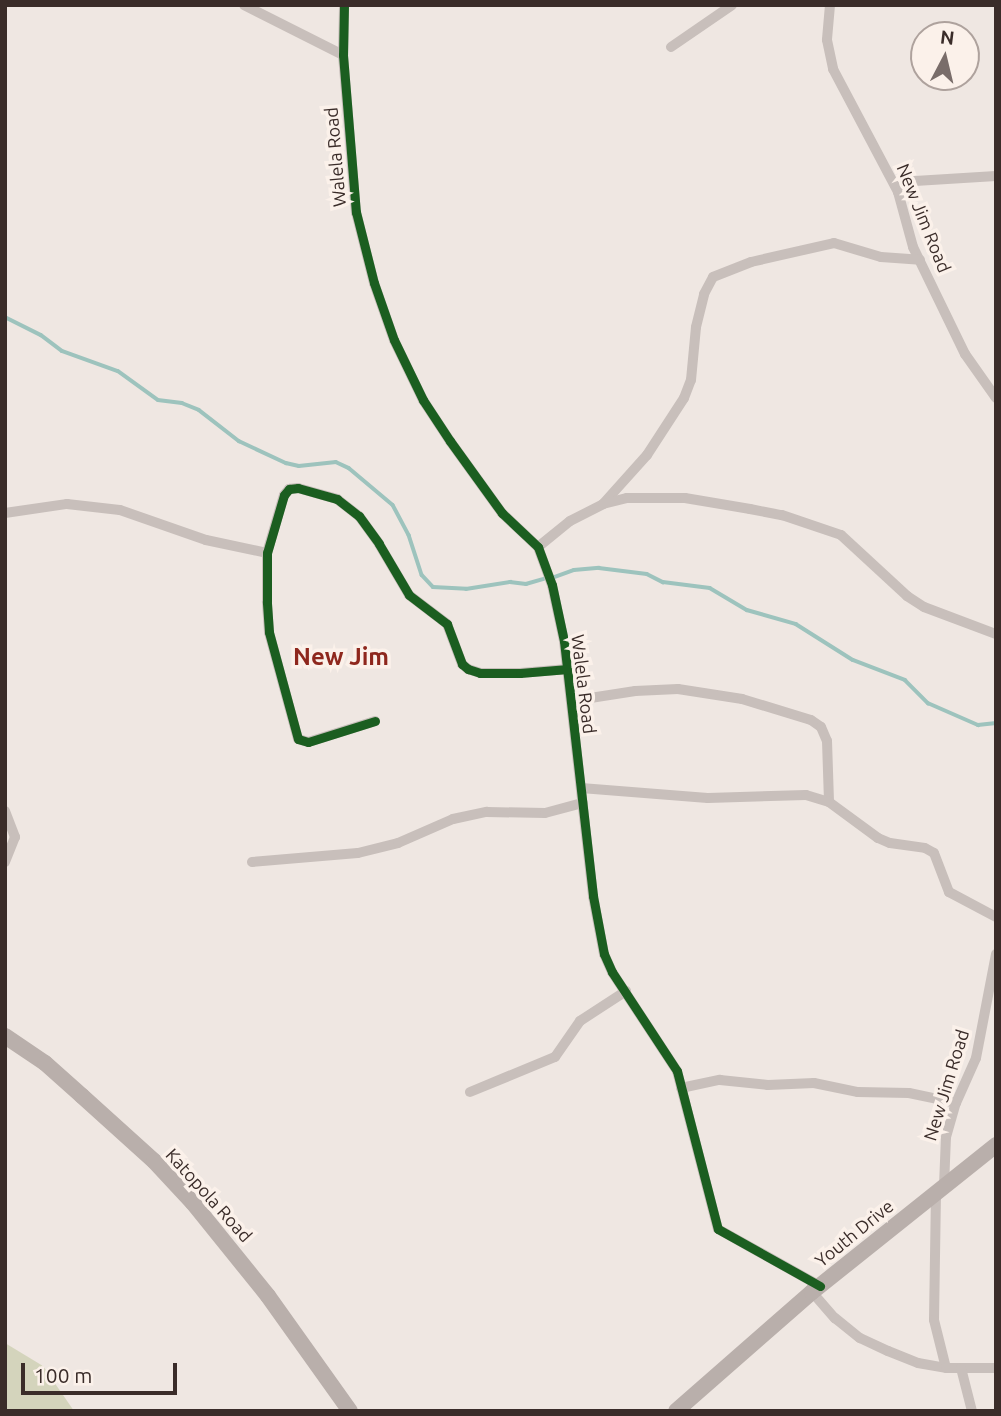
<!DOCTYPE html>
<style>
body{margin:0}
#map{position:relative;width:1001px;height:1416px;overflow:hidden;background:#efe7e2;font-family:Ubuntu,sans-serif}
div>[style]{position:absolute}
[style*='--x']{left:calc(var(--x)*1px);top:calc(var(--y)*1px);width:calc(var(--w)*1px);rotate:calc(var(--a)*1deg)}
.green>*{inset:0;background:#d4d4bc}
.stream>*{height:3.5px;margin:-1.75px;padding:0 1.75px;transform-origin:1.75px;border-radius:1.75px;background:#9dc3bd}
.street>*{height:10px;margin:-5px;padding:0 5px;transform-origin:5px;border-radius:5px;background:#c8bfbb}
.secondary>*{height:16px;margin:-8px;padding:0 8px;transform-origin:8px;border-radius:8px;background:#b9afab}
.cycleway>*{height:9px;margin:-4.5px;padding:0 4.5px;transform-origin:4.5px;border-radius:4.5px;background:#1b5e20}
span{translate:-50% -50%;white-space:nowrap;text-align:center;line-height:1.15;-webkit-text-stroke:7px #fbf1ea;paint-order:stroke}
.street-label{font-size:18px;color:#3a2c29}
.district-label{font-size:24px;color:#8e271d;font-weight:700}
.frame{position:absolute;inset:0;border:7px solid #3a2c29;pointer-events:none}
.north{position:absolute;left:910px;top:21px;width:70px;height:70px;box-sizing:border-box;background:#fbf1ea;border:2px solid #aea29d;border-radius:50%;rotate:7deg;font-size:19px;font-weight:700;line-height:28px;text-align:center;color:#3a2c29}
.north::after{content:'';display:block;margin:auto;width:24px;height:32px;background:#796d6a;clip-path:polygon(50% 0,100% 100%,50% 72%,0 100%)}
.scale{position:absolute;left:21px;top:1363px;width:156px;height:32px;box-sizing:border-box;border:4px solid #3a2c29;border-top:0;padding-left:9px;font-size:21px;line-height:24px;white-space:nowrap;color:#3a2c29;-webkit-text-stroke:5px #fbf1ea;paint-order:stroke}
</style>
<div id="map">
<div class="green">
<div style="clip-path:polygon(5px 1343px,43px 1366px,74px 1411px,5px 1411px)"></div>
</div>
<div class="stream">
<div style="--x:5;--y:317;--w:40;--a:26.6"></div>
<div style="--x:41;--y:335;--w:26;--a:37"></div>
<div style="--x:62;--y:351;--w:59;--a:19.7"></div>
<div style="--x:118;--y:371;--w:49;--a:35.9"></div>
<div style="--x:158;--y:400;--w:24;--a:7"></div>
<div style="--x:182;--y:403;--w:18;--a:22"></div>
<div style="--x:199;--y:410;--w:51;--a:37.8"></div>
<div style="--x:239;--y:441;--w:52;--a:25.1"></div>
<div style="--x:286;--y:463;--w:13;--a:13"></div>
<div style="--x:299;--y:466;--w:37;--a:-6"></div>
<div style="--x:336;--y:462;--w:14;--a:25"></div>
<div style="--x:349;--y:468;--w:57;--a:40.1"></div>
<div style="--x:393;--y:505;--w:34;--a:62"></div>
<div style="--x:409;--y:535;--w:42;--a:72"></div>
<div style="--x:422;--y:575;--w:16;--a:47"></div>
<div style="--x:433;--y:587;--w:33;--a:3"></div>
<div style="--x:466;--y:589;--w:45;--a:-9"></div>
<div style="--x:510;--y:582;--w:16;--a:7"></div>
<div style="--x:526;--y:584;--w:18;--a:-16"></div>
<div style="--x:555;--y:577;--w:20;--a:-20"></div>
<div style="--x:574;--y:570;--w:25;--a:-5"></div>
<div style="--x:599;--y:568;--w:48;--a:7.1"></div>
<div style="--x:647;--y:574;--w:18;--a:27"></div>
<div style="--x:663;--y:582;--w:47;--a:7.3"></div>
<div style="--x:710;--y:588;--w:43;--a:30.7"></div>
<div style="--x:747;--y:610;--w:51;--a:15.9"></div>
<div style="--x:796;--y:624;--w:67;--a:32.3"></div>
<div style="--x:853;--y:660;--w:56;--a:21"></div>
<div style="--x:905;--y:680;--w:33;--a:45"></div>
<div style="--x:928;--y:703;--w:55;--a:23.7"></div>
<div style="--x:978;--y:725;--w:18;--a:-6"></div>
</div>
<div class="street">
<div style="--x:244;--y:5;--w:111;--a:26.8"></div>
<div style="--x:344;--y:5;--w:50;--a:91.1"></div>
<div style="--x:343;--y:55;--w:158;--a:85.3"></div>
<div style="--x:356;--y:212;--w:73;--a:75.8"></div>
<div style="--x:374;--y:283;--w:60;--a:70.7"></div>
<div style="--x:394;--y:340;--w:67;--a:64.2"></div>
<div style="--x:423;--y:400;--w:49;--a:56.6"></div>
<div style="--x:450;--y:441;--w:89;--a:54.2"></div>
<div style="--x:502;--y:513;--w:50;--a:43.4"></div>
<div style="--x:538;--y:547;--w:40;--a:69.8"></div>
<div style="--x:552;--y:585;--w:57;--a:77.9"></div>
<div style="--x:564;--y:641;--w:257;--a:83.5"></div>
<div style="--x:593;--y:896;--w:59;--a:79.3"></div>
<div style="--x:604;--y:954;--w:20;--a:66"></div>
<div style="--x:612;--y:972;--w:118;--a:56.7"></div>
<div style="--x:677;--y:1071;--w:163;--a:75.5"></div>
<div style="--x:718;--y:1229;--w:117;--a:29.2"></div>
<div style="--x:830;--y:5;--w:35;--a:95"></div>
<div style="--x:827;--y:40;--w:30;--a:78"></div>
<div style="--x:833;--y:69;--w:139;--a:62.1"></div>
<div style="--x:898;--y:192;--w:57;--a:74.7"></div>
<div style="--x:913;--y:247;--w:119;--a:64.1"></div>
<div style="--x:965;--y:354;--w:54;--a:54.8"></div>
<div style="--x:671;--y:47;--w:74;--a:-34.5"></div>
<div style="--x:898;--y:192;--w:20;--a:-33"></div>
<div style="--x:915;--y:181;--w:81;--a:-3.5"></div>
<div style="--x:603;--y:504;--w:66;--a:-48.1"></div>
<div style="--x:647;--y:455;--w:68;--a:-57"></div>
<div style="--x:684;--y:398;--w:19;--a:-69"></div>
<div style="--x:691;--y:380;--w:53;--a:-84.6"></div>
<div style="--x:696;--y:327;--w:34;--a:-76"></div>
<div style="--x:704;--y:294;--w:19;--a:-62"></div>
<div style="--x:713;--y:277;--w:41;--a:-21.5"></div>
<div style="--x:751;--y:262;--w:85;--a:-12.9"></div>
<div style="--x:834;--y:243;--w:49;--a:16.6"></div>
<div style="--x:881;--y:257;--w:39;--a:4"></div>
<div style="--x:5;--y:513;--w:63;--a:-8.3"></div>
<div style="--x:67;--y:504;--w:53;--a:6.5"></div>
<div style="--x:120;--y:510;--w:91;--a:19.2"></div>
<div style="--x:206;--y:540;--w:62;--a:12"></div>
<div style="--x:538;--y:547;--w:41;--a:-39.1"></div>
<div style="--x:570;--y:521;--w:37;--a:-27"></div>
<div style="--x:603;--y:504;--w:25;--a:-14"></div>
<div style="--x:627;--y:498;--w:58;--a:0"></div>
<div style="--x:685;--y:498;--w:66;--a:9.6"></div>
<div style="--x:750;--y:509;--w:33;--a:11"></div>
<div style="--x:782;--y:515;--w:62;--a:18.7"></div>
<div style="--x:841;--y:535;--w:90;--a:42.7"></div>
<div style="--x:907;--y:596;--w:20;--a:33"></div>
<div style="--x:924;--y:607;--w:77;--a:20.6"></div>
<div style="--x:571;--y:701;--w:65;--a:-8.9"></div>
<div style="--x:635;--y:691;--w:43;--a:-2.7"></div>
<div style="--x:678;--y:689;--w:65;--a:8.9"></div>
<div style="--x:742;--y:699;--w:72;--a:16.9"></div>
<div style="--x:811;--y:720;--w:12;--a:35"></div>
<div style="--x:821;--y:727;--w:15;--a:67"></div>
<div style="--x:827;--y:741;--w:61;--a:88.1"></div>
<div style="--x:375;--y:721;--w:70;--a:162.6"></div>
<div style="--x:308;--y:742;--w:10;--a:-163"></div>
<div style="--x:298;--y:739;--w:111;--a:-105.2"></div>
<div style="--x:269;--y:632;--w:31;--a:-94"></div>
<div style="--x:267;--y:601;--w:48;--a:-90"></div>
<div style="--x:267;--y:553;--w:60;--a:-73.7"></div>
<div style="--x:284;--y:495;--w:8;--a:-50"></div>
<div style="--x:289;--y:489;--w:9;--a:-6"></div>
<div style="--x:298;--y:488;--w:41;--a:15.8"></div>
<div style="--x:337;--y:499;--w:28;--a:38"></div>
<div style="--x:359;--y:516;--w:34;--a:54"></div>
<div style="--x:379;--y:544;--w:59;--a:59.5"></div>
<div style="--x:409;--y:595;--w:48;--a:37.3"></div>
<div style="--x:447;--y:624;--w:43;--a:69.4"></div>
<div style="--x:462;--y:664;--w:8;--a:40"></div>
<div style="--x:468;--y:669;--w:13;--a:18"></div>
<div style="--x:480;--y:673;--w:40;--a:0"></div>
<div style="--x:520;--y:673;--w:48;--a:-4.8"></div>
<div style="--x:581;--y:788;--w:127;--a:4.5"></div>
<div style="--x:708;--y:798;--w:98;--a:-1.8"></div>
<div style="--x:806;--y:795;--w:24;--a:17"></div>
<div style="--x:829;--y:802;--w:61;--a:36.3"></div>
<div style="--x:878;--y:838;--w:13;--a:23"></div>
<div style="--x:890;--y:843;--w:35;--a:8"></div>
<div style="--x:925;--y:848;--w:10;--a:29"></div>
<div style="--x:934;--y:853;--w:42;--a:69"></div>
<div style="--x:949;--y:892;--w:53;--a:28"></div>
<div style="--x:5;--y:811;--w:28;--a:69"></div>
<div style="--x:15;--y:837;--w:27;--a:112"></div>
<div style="--x:252;--y:862;--w:106;--a:-4.9"></div>
<div style="--x:358;--y:853;--w:41;--a:-14"></div>
<div style="--x:398;--y:843;--w:60;--a:-23.6"></div>
<div style="--x:453;--y:819;--w:35;--a:-12"></div>
<div style="--x:487;--y:812;--w:58;--a:1"></div>
<div style="--x:545;--y:813;--w:39;--a:-15"></div>
<div style="--x:681;--y:1088;--w:40;--a:-12"></div>
<div style="--x:720;--y:1080;--w:48;--a:5.9"></div>
<div style="--x:768;--y:1085;--w:46;--a:-2.5"></div>
<div style="--x:814;--y:1083;--w:45;--a:11.6"></div>
<div style="--x:858;--y:1092;--w:51;--a:1.1"></div>
<div style="--x:909;--y:1093;--w:48;--a:12"></div>
<div style="--x:470;--y:1092;--w:92;--a:-22.4"></div>
<div style="--x:555;--y:1057;--w:44;--a:-55.2"></div>
<div style="--x:580;--y:1021;--w:55;--a:-33.1"></div>
<div style="--x:944;--y:1186;--w:49;--a:-87.7"></div>
<div style="--x:946;--y:1137;--w:35;--a:-74"></div>
<div style="--x:956;--y:1103;--w:49;--a:-66"></div>
<div style="--x:976;--y:1058;--w:106;--a:-79.1"></div>
<div style="--x:936;--y:1193;--w:127;--a:90.9"></div>
<div style="--x:934;--y:1320;--w:49;--a:76"></div>
<div style="--x:812;--y:1292;--w:35;--a:49"></div>
<div style="--x:835;--y:1318;--w:32;--a:39"></div>
<div style="--x:860;--y:1338;--w:31;--a:25"></div>
<div style="--x:888;--y:1351;--w:32;--a:22"></div>
<div style="--x:918;--y:1363;--w:28;--a:10"></div>
<div style="--x:946;--y:1368;--w:50;--a:0"></div>
<div style="--x:961;--y:1368;--w:44;--a:75.7"></div>
</div>
<div class="secondary">
<div style="--x:5;--y:1036;--w:48;--a:34"></div>
<div style="--x:45;--y:1063;--w:50;--a:41.7"></div>
<div style="--x:82;--y:1096;--w:97;--a:42.1"></div>
<div style="--x:154;--y:1161;--w:57;--a:47.1"></div>
<div style="--x:193;--y:1203;--w:119;--a:51.1"></div>
<div style="--x:268;--y:1296;--w:141;--a:54.5"></div>
<div style="--x:676;--y:1411;--w:181;--a:-41.2"></div>
<div style="--x:812;--y:1292;--w:236;--a:-38.6"></div>
</div>
<div class="cycleway">
<div style="--x:344;--y:5;--w:50;--a:91.1"></div>
<div style="--x:343;--y:55;--w:158;--a:85.3"></div>
<div style="--x:356;--y:212;--w:73;--a:75.8"></div>
<div style="--x:374;--y:283;--w:60;--a:70.7"></div>
<div style="--x:394;--y:340;--w:67;--a:64.2"></div>
<div style="--x:423;--y:400;--w:49;--a:56.6"></div>
<div style="--x:450;--y:441;--w:89;--a:54.2"></div>
<div style="--x:502;--y:513;--w:50;--a:43.4"></div>
<div style="--x:538;--y:547;--w:40;--a:69.8"></div>
<div style="--x:552;--y:585;--w:57;--a:77.9"></div>
<div style="--x:564;--y:641;--w:257;--a:83.5"></div>
<div style="--x:593;--y:896;--w:59;--a:79.3"></div>
<div style="--x:604;--y:954;--w:20;--a:66"></div>
<div style="--x:612;--y:972;--w:118;--a:56.7"></div>
<div style="--x:677;--y:1071;--w:163;--a:75.5"></div>
<div style="--x:718;--y:1229;--w:117;--a:29.2"></div>
<div style="--x:375;--y:721;--w:70;--a:162.6"></div>
<div style="--x:308;--y:742;--w:10;--a:-163"></div>
<div style="--x:298;--y:739;--w:111;--a:-105.2"></div>
<div style="--x:269;--y:632;--w:31;--a:-94"></div>
<div style="--x:267;--y:601;--w:48;--a:-90"></div>
<div style="--x:267;--y:553;--w:60;--a:-73.7"></div>
<div style="--x:284;--y:495;--w:8;--a:-50"></div>
<div style="--x:289;--y:489;--w:9;--a:-6"></div>
<div style="--x:298;--y:488;--w:41;--a:15.8"></div>
<div style="--x:337;--y:499;--w:28;--a:38"></div>
<div style="--x:359;--y:516;--w:34;--a:54"></div>
<div style="--x:379;--y:544;--w:59;--a:59.5"></div>
<div style="--x:409;--y:595;--w:48;--a:37.3"></div>
<div style="--x:447;--y:624;--w:43;--a:69.4"></div>
<div style="--x:462;--y:664;--w:8;--a:40"></div>
<div style="--x:468;--y:669;--w:13;--a:18"></div>
<div style="--x:480;--y:673;--w:40;--a:0"></div>
<div style="--x:520;--y:673;--w:48;--a:-4.8"></div>
</div>
<div class="street-label">
<span style="left:335px;top:157px;rotate:-95deg">Walela Road</span>
<span style="left:924px;top:218px;rotate:68deg">New Jim Road</span>
<span style="left:584px;top:684px;rotate:83deg">Walela Road</span>
<span style="left:946px;top:1085px;rotate:-73deg">New Jim Road</span>
<span style="left:209px;top:1195px;rotate:48deg">Katopola Road</span>
<span style="left:854px;top:1233px;rotate:-39deg">Youth Drive</span>
</div>
<div class="district-label">
<span style="left:341px;top:657px">New Jim</span>
</div>
<div class="frame"></div>
<div class="north">N</div>
<div class="scale">100 m</div>
</div>
